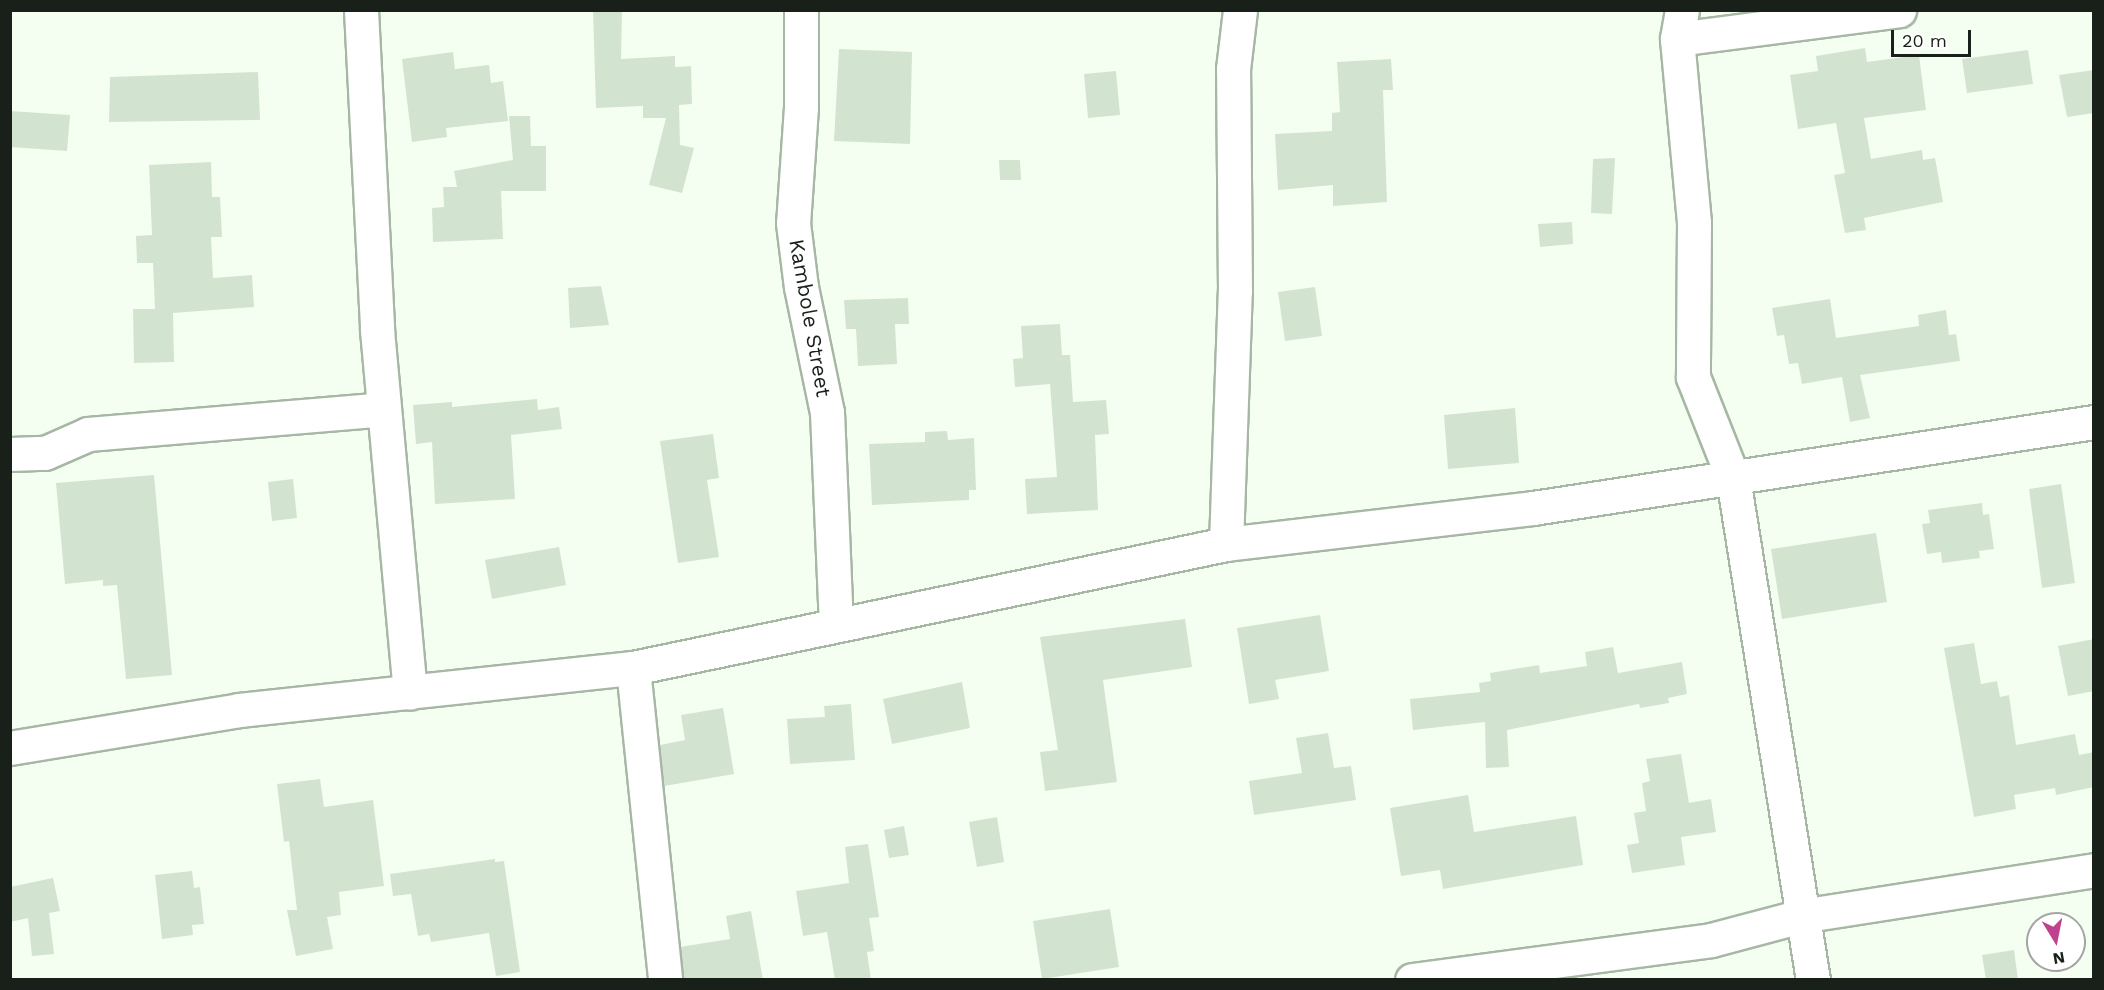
<!DOCTYPE html>
<style>
body{margin:0}
#map{position:relative;width:2104px;height:990px;overflow:hidden;background:#f4fff2;font-family:"Work Sans",sans-serif}
div>[style]{position:absolute}
[style*='--x']{left:calc(var(--x)*1px);top:calc(var(--y)*1px);width:calc(var(--w)*1px);rotate:calc(var(--a)*1deg)}
.building>*{inset:0;background:#d2e4d0}
.roads{filter:drop-shadow(2px 0 #a6b7a4) drop-shadow(-2px 0 #a6b7a4) drop-shadow(0 2px #a6b7a4) drop-shadow(0 -2px #a6b7a4)}
.minor>*{height:33px;margin:-16.5px;padding:0 16.5px;transform-origin:16.5px;border-radius:16.5px;background:#fff}
span{translate:-50% -50%;white-space:nowrap;text-align:center;line-height:1.15;-webkit-text-stroke:4.5px #fff;paint-order:stroke}
.street-label{font-size:21px;color:#192019}
.frame{position:absolute;inset:0;border:12px solid #192019;pointer-events:none}
.north{position:absolute;left:2026px;top:912px;width:60px;height:60px;box-sizing:border-box;background:#fff;border:2px solid #a3a6a3;border-radius:50%;rotate:170deg;font-size:16px;font-weight:700;line-height:24px;text-align:center;color:#192019}
.north::after{content:'';display:block;margin:auto;width:21px;height:27px;background:#c0418e;clip-path:polygon(50% 0,100% 100%,50% 72%,0 100%)}
.scale{position:absolute;left:1891px;top:30px;width:80px;height:27px;box-sizing:border-box;border:3px solid #192019;border-top:0;padding-left:8px;font-size:18px;line-height:21px;white-space:nowrap;color:#192019;-webkit-text-stroke:4px #fff;paint-order:stroke}
</style>
<div id="map">
<div class="building">
<div style="clip-path:polygon(593px 10px,622px 10px,621px 59px,675px 56px,675px 67px,691px 66px,692px 104px,679px 105px,680px 145px,694px 148px,682px 193px,649px 185px,666px 118px,643px 118px,643px 106px,596px 108px)"></div>
<div style="clip-path:polygon(1865px 48px,1867px 62px,1919px 55px,1926px 110px,1864px 118px,1871px 159px,1922px 150px,1923px 160px,1935px 158px,1943px 202px,1864px 218px,1866px 230px,1845px 233px,1834px 175px,1845px 173px,1836px 123px,1798px 129px,1790px 75px,1818px 71px,1816px 56px)"></div>
<div style="clip-path:polygon(839px 49px,912px 52px,910px 144px,834px 141px)"></div>
<div style="clip-path:polygon(2028px 50px,2033px 84px,1967px 93px,1962px 59px)"></div>
<div style="clip-path:polygon(453px 52px,455px 69px,489px 65px,491px 83px,503px 81px,508px 121px,446px 128px,447px 137px,412px 142px,402px 59px)"></div>
<div style="clip-path:polygon(1391px 59px,1393px 90px,1383px 90px,1387px 202px,1333px 206px,1333px 185px,1278px 190px,1275px 134px,1332px 131px,1332px 113px,1340px 112px,1337px 62px)"></div>
<div style="clip-path:polygon(2094px 70px,2094px 113px,2067px 117px,2059px 75px)"></div>
<div style="clip-path:polygon(1116px 71px,1120px 115px,1088px 118px,1084px 74px)"></div>
<div style="clip-path:polygon(258px 72px,260px 120px,109px 122px,110px 77px)"></div>
<div style="clip-path:polygon(10px 111px,70px 115px,67px 151px,10px 147px)"></div>
<div style="clip-path:polygon(509px 116px,530px 116px,531px 146px,546px 146px,546px 191px,501px 191px,503px 239px,433px 242px,432px 208px,444px 207px,443px 187px,457px 187px,454px 171px,513px 160px)"></div>
<div style="clip-path:polygon(1615px 158px,1612px 214px,1591px 213px,1593px 159px)"></div>
<div style="clip-path:polygon(999px 160px,1020px 160px,1021px 180px,1000px 180px)"></div>
<div style="clip-path:polygon(211px 162px,212px 197px,220px 197px,222px 237px,211px 237px,213px 278px,252px 275px,254px 307px,173px 313px,174px 362px,134px 363px,133px 309px,155px 309px,153px 263px,137px 263px,136px 236px,152px 235px,149px 165px)"></div>
<div style="clip-path:polygon(1572px 222px,1573px 244px,1540px 247px,1538px 224px)"></div>
<div style="clip-path:polygon(601px 286px,609px 325px,570px 328px,568px 288px)"></div>
<div style="clip-path:polygon(1315px 287px,1322px 336px,1285px 341px,1278px 292px)"></div>
<div style="clip-path:polygon(908px 298px,909px 324px,895px 324px,897px 364px,858px 366px,856px 329px,846px 329px,844px 300px)"></div>
<div style="clip-path:polygon(1830px 299px,1836px 338px,1919px 326px,1918px 315px,1946px 310px,1949px 335px,1956px 334px,1960px 361px,1860px 375px,1870px 418px,1850px 422px,1842px 377px,1802px 384px,1798px 363px,1789px 364px,1784px 335px,1777px 336px,1772px 308px)"></div>
<div style="clip-path:polygon(1060px 324px,1062px 355px,1070px 355px,1073px 402px,1106px 400px,1109px 434px,1095px 435px,1098px 510px,1027px 514px,1025px 479px,1057px 477px,1050px 384px,1015px 387px,1013px 359px,1023px 358px,1021px 326px)"></div>
<div style="clip-path:polygon(537px 399px,538px 410px,559px 407px,562px 429px,511px 435px,515px 499px,435px 504px,432px 442px,416px 444px,413px 405px,452px 402px,452px 407px)"></div>
<div style="clip-path:polygon(1515px 408px,1519px 463px,1448px 469px,1444px 415px)"></div>
<div style="clip-path:polygon(947px 431px,948px 440px,974px 438px,976px 490px,969px 490px,969px 500px,872px 505px,869px 444px,925px 442px,925px 432px)"></div>
<div style="clip-path:polygon(713px 434px,719px 478px,707px 480px,719px 557px,678px 563px,660px 441px)"></div>
<div style="clip-path:polygon(154px 475px,172px 675px,126px 679px,117px 585px,103px 586px,103px 580px,65px 584px,56px 483px)"></div>
<div style="clip-path:polygon(293px 479px,297px 518px,272px 521px,268px 482px)"></div>
<div style="clip-path:polygon(2061px 484px,2075px 583px,2042px 588px,2029px 489px)"></div>
<div style="clip-path:polygon(1982px 503px,1983px 515px,1989px 514px,1994px 549px,1979px 551px,1980px 558px,1942px 563px,1941px 552px,1927px 554px,1922px 524px,1930px 523px,1928px 510px)"></div>
<div style="clip-path:polygon(1876px 533px,1887px 602px,1782px 619px,1771px 549px)"></div>
<div style="clip-path:polygon(559px 547px,566px 585px,492px 599px,485px 560px)"></div>
<div style="clip-path:polygon(1320px 615px,1329px 671px,1275px 680px,1279px 699px,1249px 704px,1237px 628px)"></div>
<div style="clip-path:polygon(1185px 619px,1192px 667px,1103px 680px,1117px 782px,1045px 791px,1040px 752px,1058px 750px,1040px 637px)"></div>
<div style="clip-path:polygon(2094px 639px,2094px 691px,2068px 696px,2058px 646px)"></div>
<div style="clip-path:polygon(1974px 643px,1981px 684px,1997px 681px,2000px 697px,2009px 695px,2016px 745px,2075px 734px,2079px 755px,2094px 752px,2094px 787px,2056px 795px,2055px 788px,2014px 795px,2016px 809px,1974px 817px,1944px 648px)"></div>
<div style="clip-path:polygon(1613px 647px,1618px 673px,1682px 662px,1687px 694px,1668px 698px,1669px 703px,1640px 708px,1639px 704px,1507px 730px,1509px 767px,1486px 768px,1485px 722px,1413px 730px,1410px 699px,1480px 692px,1479px 683px,1491px 681px,1490px 673px,1539px 665px,1540px 673px,1587px 666px,1585px 652px)"></div>
<div style="clip-path:polygon(962px 682px,970px 728px,892px 744px,883px 699px)"></div>
<div style="clip-path:polygon(851px 704px,855px 760px,790px 764px,787px 719px,825px 717px,824px 706px)"></div>
<div style="clip-path:polygon(723px 708px,734px 774px,664px 786px,660px 745px,685px 740px,681px 715px)"></div>
<div style="clip-path:polygon(1328px 733px,1334px 768px,1351px 766px,1356px 800px,1254px 815px,1249px 781px,1302px 773px,1296px 738px)"></div>
<div style="clip-path:polygon(1681px 754px,1689px 803px,1711px 799px,1716px 832px,1681px 837px,1685px 865px,1632px 873px,1627px 845px,1639px 843px,1634px 813px,1646px 811px,1642px 783px,1650px 781px,1646px 759px)"></div>
<div style="clip-path:polygon(320px 779px,324px 807px,373px 800px,384px 886px,339px 892px,341px 915px,327px 917px,333px 949px,296px 956px,287px 910px,297px 910px,289px 841px,284px 842px,277px 784px)"></div>
<div style="clip-path:polygon(1468px 795px,1474px 832px,1576px 816px,1583px 865px,1443px 889px,1440px 870px,1401px 876px,1390px 808px)"></div>
<div style="clip-path:polygon(997px 817px,1004px 862px,977px 867px,969px 822px)"></div>
<div style="clip-path:polygon(904px 826px,909px 855px,889px 858px,884px 830px)"></div>
<div style="clip-path:polygon(868px 844px,879px 917px,869px 918px,874px 951px,867px 952px,871px 980px,835px 980px,827px 932px,803px 936px,796px 891px,849px 883px,845px 847px)"></div>
<div style="clip-path:polygon(495px 859px,495px 862px,504px 861px,520px 972px,496px 976px,489px 933px,431px 942px,429px 934px,418px 936px,411px 894px,393px 896px,390px 874px)"></div>
<div style="clip-path:polygon(192px 871px,194px 888px,200px 887px,204px 924px,192px 925px,193px 935px,162px 939px,155px 875px)"></div>
<div style="clip-path:polygon(53px 878px,60px 911px,49px 913px,54px 954px,32px 956px,28px 918px,10px 922px,10px 887px)"></div>
<div style="clip-path:polygon(1110px 909px,1119px 967px,1042px 979px,1033px 921px)"></div>
<div style="clip-path:polygon(751px 911px,763px 980px,684px 980px,680px 947px,730px 939px,726px 916px)"></div>
<div style="clip-path:polygon(2014px 950px,2018px 980px,1986px 980px,1982px 955px)"></div>
</div>
<div class="roads">
<div class="minor">
<div style="--x:361;--y:10;--w:320;--a:87.1"></div>
<div style="--x:377;--y:330;--w:364;--a:84.8"></div>
<div style="--x:801;--y:10;--w:97;--a:90"></div>
<div style="--x:801;--y:107;--w:116;--a:93.9"></div>
<div style="--x:793;--y:223;--w:64;--a:82.9"></div>
<div style="--x:801;--y:287;--w:128;--a:78.3"></div>
<div style="--x:827;--y:412;--w:213;--a:87.6"></div>
<div style="--x:1682;--y:10;--w:29;--a:100"></div>
<div style="--x:1677;--y:39;--w:184;--a:84.7"></div>
<div style="--x:1694;--y:222;--w:155;--a:90.4"></div>
<div style="--x:1693;--y:377;--w:109;--a:68.4"></div>
<div style="--x:1733;--y:478;--w:508;--a:80.95"></div>
<div style="--x:1677;--y:39;--w:224;--a:-7.4"></div>
<div style="--x:10;--y:454;--w:35;--a:-2"></div>
<div style="--x:45;--y:453;--w:47;--a:-23.8"></div>
<div style="--x:88;--y:434;--w:296;--a:-4.8"></div>
<div style="--x:1226;--y:544;--w:253;--a:-88"></div>
<div style="--x:1235;--y:291;--w:222;--a:-90.5"></div>
<div style="--x:1233;--y:69;--w:59;--a:-83.2"></div>
<div style="--x:633;--y:668;--w:314;--a:84.1"></div>
<div style="--x:10;--y:748;--w:232;--a:-9.4"></div>
<div style="--x:239;--y:710;--w:396;--a:-6.1"></div>
<div style="--x:633;--y:668;--w:606;--a:-11.81"></div>
<div style="--x:1226;--y:544;--w:309;--a:-6.7"></div>
<div style="--x:1533;--y:508;--w:568;--a:-8.72"></div>
<div style="--x:1412;--y:980;--w:302;--a:-7.6"></div>
<div style="--x:1711;--y:940;--w:93;--a:-14.9"></div>
<div style="--x:1801;--y:916;--w:297;--a:-8.9"></div>
</div>
</div>
<div class="street-label">
<span style="left:810px;top:318px;rotate:80deg">Kambole Street</span>
</div>
<div class="frame"></div>
<div class="north">N</div>
<div class="scale">20 m</div>
</div>
